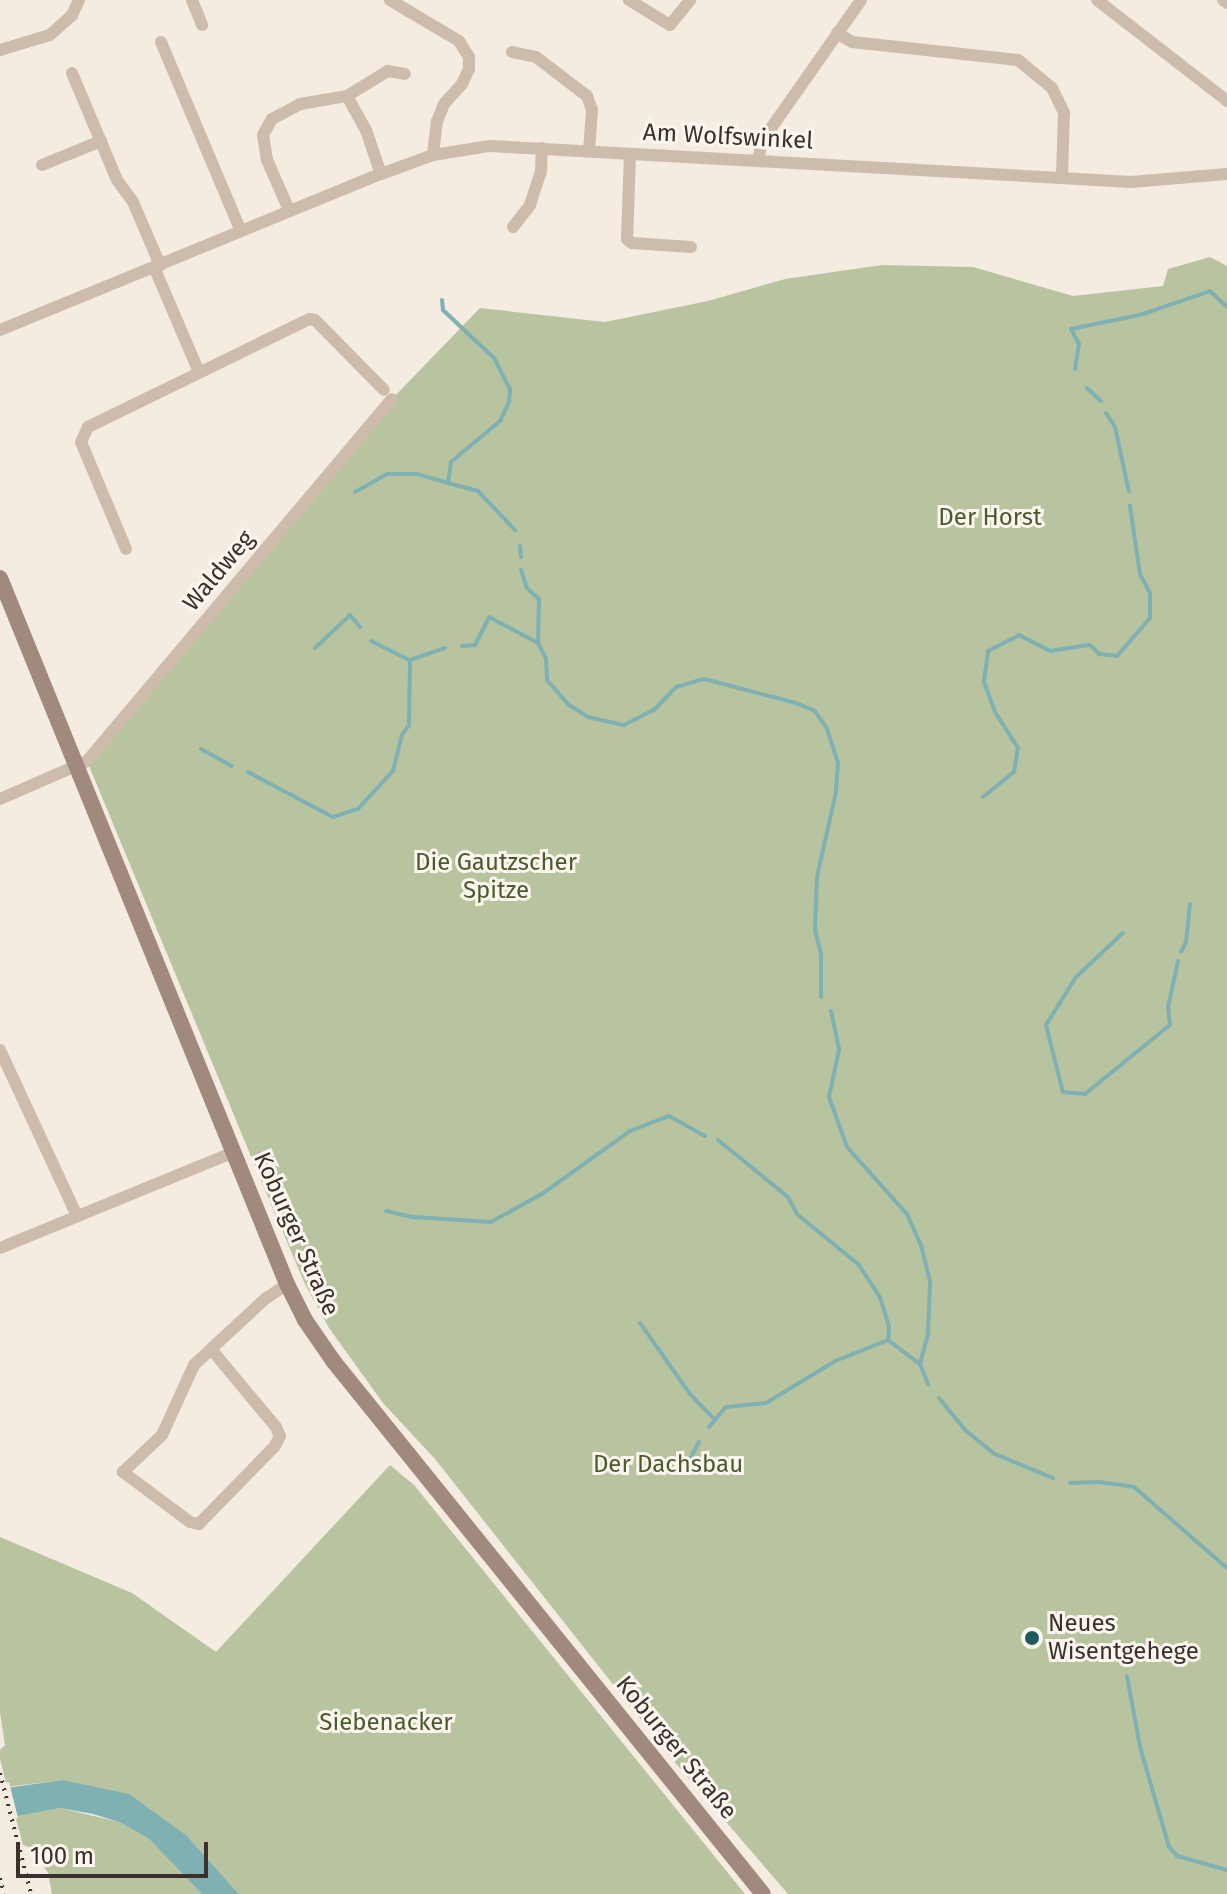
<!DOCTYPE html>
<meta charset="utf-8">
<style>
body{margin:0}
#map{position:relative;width:1227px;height:1894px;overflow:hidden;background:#f4ebe1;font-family:"Fira Sans",sans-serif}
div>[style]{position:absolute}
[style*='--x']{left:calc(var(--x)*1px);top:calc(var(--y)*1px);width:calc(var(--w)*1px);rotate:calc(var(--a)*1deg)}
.green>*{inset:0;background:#b8c4a0}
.water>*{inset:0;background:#7fb0b2}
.pier>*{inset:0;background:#f4ebe1}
.stream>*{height:4px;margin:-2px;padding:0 2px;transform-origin:2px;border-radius:2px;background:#7fb0b2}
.street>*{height:12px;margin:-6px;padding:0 6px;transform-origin:6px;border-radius:6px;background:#cdbbac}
.secondary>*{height:16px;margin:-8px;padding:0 8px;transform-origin:8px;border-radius:8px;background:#a18a7d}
.rail>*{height:4px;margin-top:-2px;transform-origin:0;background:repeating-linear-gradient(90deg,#3b302b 0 2px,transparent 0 8px)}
.dots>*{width:22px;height:22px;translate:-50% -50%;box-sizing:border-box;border:4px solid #fbf5ee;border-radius:50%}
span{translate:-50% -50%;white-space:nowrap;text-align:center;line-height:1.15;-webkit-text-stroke:6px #fbf5ee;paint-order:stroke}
.street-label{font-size:24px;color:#3b302b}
.park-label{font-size:24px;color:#4a5a2e}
.poi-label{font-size:24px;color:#3b302b}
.left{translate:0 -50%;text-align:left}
.scale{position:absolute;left:16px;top:1842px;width:192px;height:36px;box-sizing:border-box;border:4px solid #3b302b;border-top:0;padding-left:10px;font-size:24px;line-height:28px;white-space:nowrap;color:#3b302b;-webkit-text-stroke:6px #fbf5ee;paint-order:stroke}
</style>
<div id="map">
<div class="green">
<div style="clip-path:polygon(1210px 257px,1227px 266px,1227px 1894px,788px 1894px,672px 1759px,435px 1459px,383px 1403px,329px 1328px,305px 1284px,265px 1190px,87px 761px,392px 399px,480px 308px,605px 322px,708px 301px,785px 279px,882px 265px,973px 267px,1073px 296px,1163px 286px,1168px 269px)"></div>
<div style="clip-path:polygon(390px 1465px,414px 1485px,745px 1894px,239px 1894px,187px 1836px,62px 1780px,7px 1787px,0 1759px,0 1750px,5px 1745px,0 1712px,0 1537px,132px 1593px,216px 1652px)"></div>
<div style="clip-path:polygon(60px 1808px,119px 1822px,149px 1839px,202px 1894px,52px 1894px,48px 1873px,32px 1848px,23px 1845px,15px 1815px)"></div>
</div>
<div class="water">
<div style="clip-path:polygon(62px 1780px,129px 1794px,187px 1836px,239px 1894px,202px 1894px,149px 1839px,119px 1822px,93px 1814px,60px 1808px,0 1819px,0 1789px)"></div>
</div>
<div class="pier">
<div style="clip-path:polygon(9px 1782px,18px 1818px,0 1823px,0 1785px)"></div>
</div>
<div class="stream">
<div style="--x:442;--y:300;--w:10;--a:84"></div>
<div style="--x:443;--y:310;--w:70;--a:43.3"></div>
<div style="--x:494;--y:358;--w:35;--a:63"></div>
<div style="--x:510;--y:389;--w:13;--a:94"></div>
<div style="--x:509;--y:402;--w:21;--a:115"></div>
<div style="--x:500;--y:421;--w:64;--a:140.1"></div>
<div style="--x:451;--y:462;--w:21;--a:98"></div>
<div style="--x:448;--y:483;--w:31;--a:15"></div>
<div style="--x:478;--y:491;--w:54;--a:46.5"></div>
<div style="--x:1075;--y:369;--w:25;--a:-81"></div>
<div style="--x:1079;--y:344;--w:17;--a:-118"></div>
<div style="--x:1071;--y:329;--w:70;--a:-11.5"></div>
<div style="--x:1140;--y:315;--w:74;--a:-18.9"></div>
<div style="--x:1210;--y:291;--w:23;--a:43"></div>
<div style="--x:1087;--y:388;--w:19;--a:43"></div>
<div style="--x:1106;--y:413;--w:17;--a:57"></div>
<div style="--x:1115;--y:427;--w:66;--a:77.8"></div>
<div style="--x:355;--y:492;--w:37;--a:-29"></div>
<div style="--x:387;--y:474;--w:30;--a:0"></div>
<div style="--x:417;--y:474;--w:32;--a:16"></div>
<div style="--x:520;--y:546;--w:11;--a:85"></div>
<div style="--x:521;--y:570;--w:19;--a:72"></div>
<div style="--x:527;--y:588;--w:16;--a:43"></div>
<div style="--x:539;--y:599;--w:44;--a:91.3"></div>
<div style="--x:538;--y:643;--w:18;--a:63"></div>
<div style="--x:546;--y:659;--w:21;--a:87"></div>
<div style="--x:547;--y:680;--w:33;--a:49"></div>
<div style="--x:569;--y:705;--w:22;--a:32"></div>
<div style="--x:588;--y:717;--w:37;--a:13"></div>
<div style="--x:624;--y:725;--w:34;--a:-27"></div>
<div style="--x:654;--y:710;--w:32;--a:-46"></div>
<div style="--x:676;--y:687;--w:29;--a:-16"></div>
<div style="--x:704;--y:679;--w:95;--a:14.6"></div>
<div style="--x:796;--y:703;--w:21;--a:23"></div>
<div style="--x:815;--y:711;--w:22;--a:56"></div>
<div style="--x:827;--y:729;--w:35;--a:72"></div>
<div style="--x:838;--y:762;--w:30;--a:94"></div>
<div style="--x:836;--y:792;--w:87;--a:102.6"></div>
<div style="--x:817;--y:877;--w:53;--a:92.2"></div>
<div style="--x:815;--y:930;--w:25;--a:76"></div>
<div style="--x:821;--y:954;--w:43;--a:90"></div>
<div style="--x:371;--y:641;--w:42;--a:26.6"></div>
<div style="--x:462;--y:646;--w:13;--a:-4"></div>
<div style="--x:475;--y:645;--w:31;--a:-63"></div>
<div style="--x:489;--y:617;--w:55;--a:28"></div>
<div style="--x:315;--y:648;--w:48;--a:-43.3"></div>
<div style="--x:350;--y:615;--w:16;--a:50"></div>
<div style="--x:201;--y:749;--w:35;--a:29"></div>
<div style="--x:248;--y:772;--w:96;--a:27.9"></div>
<div style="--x:333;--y:817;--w:26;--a:-18"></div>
<div style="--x:358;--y:809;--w:52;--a:-47.4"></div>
<div style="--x:393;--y:771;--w:37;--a:-76"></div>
<div style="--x:402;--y:735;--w:12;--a:-55"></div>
<div style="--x:409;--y:725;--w:65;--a:-89.1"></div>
<div style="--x:410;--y:660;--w:37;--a:-19"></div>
<div style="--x:983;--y:797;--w:40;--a:-39"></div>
<div style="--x:1014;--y:772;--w:24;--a:-81"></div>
<div style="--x:1018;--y:748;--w:43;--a:-122.6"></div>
<div style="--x:995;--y:712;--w:33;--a:-110"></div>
<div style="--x:984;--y:681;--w:30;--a:-82"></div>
<div style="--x:988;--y:651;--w:35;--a:-27"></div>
<div style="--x:1019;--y:635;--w:35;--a:27"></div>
<div style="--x:1050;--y:651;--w:40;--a:-8.5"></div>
<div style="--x:1090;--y:645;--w:13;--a:45"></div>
<div style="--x:1099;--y:654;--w:18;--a:6"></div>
<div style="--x:1117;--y:656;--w:50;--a:-49"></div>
<div style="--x:1150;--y:618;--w:25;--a:-90"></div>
<div style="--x:1150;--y:593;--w:21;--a:-118"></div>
<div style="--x:1140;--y:574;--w:69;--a:-98.4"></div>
<div style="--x:1123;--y:933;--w:64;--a:136.9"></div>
<div style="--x:1076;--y:977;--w:57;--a:122"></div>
<div style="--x:1046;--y:1025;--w:69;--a:75.8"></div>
<div style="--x:1063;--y:1092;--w:22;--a:5"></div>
<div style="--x:1085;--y:1094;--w:109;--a:-39.1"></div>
<div style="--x:1170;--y:1025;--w:18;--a:-96"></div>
<div style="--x:1168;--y:1007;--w:47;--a:-77.7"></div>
<div style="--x:1181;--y:952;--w:11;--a:-63"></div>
<div style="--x:1186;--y:942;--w:38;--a:-84"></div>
<div style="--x:831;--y:1011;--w:40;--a:78"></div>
<div style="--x:839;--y:1050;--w:48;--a:102"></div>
<div style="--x:829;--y:1097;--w:53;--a:70.2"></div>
<div style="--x:847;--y:1147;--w:90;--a:48.2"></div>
<div style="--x:907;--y:1214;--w:34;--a:66"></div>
<div style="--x:921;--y:1245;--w:38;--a:76"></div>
<div style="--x:930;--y:1282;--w:52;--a:92.2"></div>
<div style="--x:928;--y:1334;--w:31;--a:105"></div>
<div style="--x:920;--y:1364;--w:22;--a:68"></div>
<div style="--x:718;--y:1140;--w:90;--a:39.2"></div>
<div style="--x:788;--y:1197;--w:19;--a:62"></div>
<div style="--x:797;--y:1214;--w:80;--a:39.4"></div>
<div style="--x:859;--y:1265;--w:38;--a:57"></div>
<div style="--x:880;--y:1297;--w:30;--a:73"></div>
<div style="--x:889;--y:1326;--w:14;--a:94"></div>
<div style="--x:888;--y:1340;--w:40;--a:37"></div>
<div style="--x:386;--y:1211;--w:28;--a:13"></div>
<div style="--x:413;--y:1217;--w:78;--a:3.7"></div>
<div style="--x:491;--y:1222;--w:58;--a:-28.8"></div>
<div style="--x:542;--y:1194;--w:108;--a:-35.6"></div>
<div style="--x:630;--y:1131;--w:42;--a:-21"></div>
<div style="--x:669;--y:1116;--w:41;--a:29.1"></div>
<div style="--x:640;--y:1323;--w:87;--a:54.8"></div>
<div style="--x:690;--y:1394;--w:36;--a:46"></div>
<div style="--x:939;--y:1398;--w:41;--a:50.9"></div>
<div style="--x:965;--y:1430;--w:38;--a:39"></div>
<div style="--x:995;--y:1454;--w:63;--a:22.5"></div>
<div style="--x:709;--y:1427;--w:26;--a:-50"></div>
<div style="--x:726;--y:1407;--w:40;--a:-5.7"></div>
<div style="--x:766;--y:1403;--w:81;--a:-31.3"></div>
<div style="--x:835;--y:1361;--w:57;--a:-21.6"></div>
<div style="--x:691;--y:1457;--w:17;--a:-62"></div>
<div style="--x:1070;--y:1483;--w:30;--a:-2"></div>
<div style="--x:1100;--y:1482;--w:34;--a:8"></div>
<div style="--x:1134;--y:1487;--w:123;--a:41.1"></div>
<div style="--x:1127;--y:1676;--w:72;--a:79.6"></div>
<div style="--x:1140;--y:1747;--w:104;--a:73.8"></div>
<div style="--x:1169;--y:1847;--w:12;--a:48"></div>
<div style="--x:1177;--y:1856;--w:52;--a:15.6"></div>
</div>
<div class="street">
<div style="--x:192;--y:0;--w:27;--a:68"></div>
<div style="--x:390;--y:0;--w:80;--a:30.7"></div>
<div style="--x:459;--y:41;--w:19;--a:58"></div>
<div style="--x:469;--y:57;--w:12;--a:90"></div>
<div style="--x:469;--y:69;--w:17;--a:115"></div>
<div style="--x:462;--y:84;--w:27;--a:132"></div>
<div style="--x:444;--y:104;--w:18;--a:112"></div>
<div style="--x:437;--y:121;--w:34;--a:97"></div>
<div style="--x:629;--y:0;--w:48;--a:31.4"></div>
<div style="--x:670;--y:25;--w:32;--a:-51"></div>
<div style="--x:1097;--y:0;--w:165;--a:37.8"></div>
<div style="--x:1223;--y:0;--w:5;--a:37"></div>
<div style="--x:837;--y:33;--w:17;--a:31"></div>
<div style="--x:852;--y:42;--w:167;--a:6.2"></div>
<div style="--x:1018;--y:60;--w:44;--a:39.5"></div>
<div style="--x:1052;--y:88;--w:28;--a:64"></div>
<div style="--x:1064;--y:113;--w:65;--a:91.8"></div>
<div style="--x:161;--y:42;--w:203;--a:67.1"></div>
<div style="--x:0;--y:50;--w:52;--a:-16.7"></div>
<div style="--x:50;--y:35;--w:30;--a:-42"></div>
<div style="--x:72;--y:15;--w:17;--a:-65"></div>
<div style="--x:512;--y:52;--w:25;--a:12"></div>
<div style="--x:536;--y:57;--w:64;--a:37.4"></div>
<div style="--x:587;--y:96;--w:15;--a:70"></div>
<div style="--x:592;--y:110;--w:41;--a:94.2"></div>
<div style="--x:72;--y:73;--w:116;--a:67.2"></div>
<div style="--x:117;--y:180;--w:27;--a:54"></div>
<div style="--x:133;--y:202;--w:69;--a:66.8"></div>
<div style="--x:347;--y:96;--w:48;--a:-31.4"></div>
<div style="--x:388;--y:71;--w:17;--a:10"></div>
<div style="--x:630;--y:154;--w:85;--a:92"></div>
<div style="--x:627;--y:239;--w:6;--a:39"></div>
<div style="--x:632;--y:243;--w:59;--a:3.9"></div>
<div style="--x:758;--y:161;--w:20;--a:-79"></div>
<div style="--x:762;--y:141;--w:172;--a:-54.9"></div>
<div style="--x:42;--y:165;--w:64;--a:-22.1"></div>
<div style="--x:289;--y:210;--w:55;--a:-113.7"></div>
<div style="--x:267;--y:160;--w:25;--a:-99"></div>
<div style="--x:263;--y:135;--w:18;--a:-61"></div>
<div style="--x:272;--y:119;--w:32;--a:-28"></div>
<div style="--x:300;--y:104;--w:48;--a:-9.7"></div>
<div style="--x:347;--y:96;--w:39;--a:61"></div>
<div style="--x:366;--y:130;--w:46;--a:71.2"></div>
<div style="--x:513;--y:227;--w:28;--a:-52"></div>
<div style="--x:530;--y:205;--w:35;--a:-72"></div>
<div style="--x:541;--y:172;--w:24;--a:-88"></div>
<div style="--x:154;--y:267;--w:114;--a:66.8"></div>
<div style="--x:0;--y:330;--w:412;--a:-22.3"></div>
<div style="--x:381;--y:174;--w:55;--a:-20.1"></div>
<div style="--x:433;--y:155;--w:58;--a:-9"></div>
<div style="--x:490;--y:146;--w:642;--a:3.21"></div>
<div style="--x:1131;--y:182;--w:96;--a:-4.8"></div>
<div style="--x:126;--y:549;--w:116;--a:-112.8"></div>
<div style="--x:81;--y:442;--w:17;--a:-65"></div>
<div style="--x:88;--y:427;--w:246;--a:-26"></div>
<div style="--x:309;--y:319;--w:6;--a:9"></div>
<div style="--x:315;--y:320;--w:98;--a:45.4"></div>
<div style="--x:0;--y:799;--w:95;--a:-23.6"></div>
<div style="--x:87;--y:761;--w:473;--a:-49.9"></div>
<div style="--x:0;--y:1050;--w:183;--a:65.1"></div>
<div style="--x:0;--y:1248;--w:253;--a:-22.3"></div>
<div style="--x:211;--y:1349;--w:102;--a:50.2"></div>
<div style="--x:276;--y:1427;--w:10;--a:66"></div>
<div style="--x:280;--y:1436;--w:11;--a:117"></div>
<div style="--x:275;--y:1446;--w:109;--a:134.3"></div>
<div style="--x:199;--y:1524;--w:9;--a:-167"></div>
<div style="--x:190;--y:1522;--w:84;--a:-143.3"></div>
<div style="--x:123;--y:1472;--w:54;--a:-43.5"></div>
<div style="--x:162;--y:1435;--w:77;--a:-65.4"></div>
<div style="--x:194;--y:1365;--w:23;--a:-43"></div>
<div style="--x:211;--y:1349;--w:74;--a:-42.8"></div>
<div style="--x:265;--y:1299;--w:27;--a:-34"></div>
</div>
<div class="secondary">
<div style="--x:0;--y:578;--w:762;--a:67.88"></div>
<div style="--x:287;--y:1284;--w:40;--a:63.4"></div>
<div style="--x:305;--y:1320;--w:51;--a:55.4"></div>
<div style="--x:334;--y:1362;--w:683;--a:51.12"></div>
</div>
<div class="rail">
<div style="--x:0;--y:1773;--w:125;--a:75.6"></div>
<div style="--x:0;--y:1878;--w:16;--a:76"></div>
</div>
<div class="dots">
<div style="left:1032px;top:1638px;background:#1f5a5e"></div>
</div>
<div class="street-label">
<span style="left:728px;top:137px;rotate:3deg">Am Wolfswinkel</span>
<span style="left:219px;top:571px;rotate:-50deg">Waldweg</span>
<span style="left:296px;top:1234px;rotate:66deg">Koburger Straße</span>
<span style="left:676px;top:1748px;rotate:51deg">Koburger Straße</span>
</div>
<div class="park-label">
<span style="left:990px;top:518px">Der Horst</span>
<span style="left:496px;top:877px">Die Gautzscher<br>Spitze</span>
<span style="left:668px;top:1465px">Der Dachsbau</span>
<span style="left:386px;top:1723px">Siebenacker</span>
</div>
<div class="poi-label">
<span class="left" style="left:1048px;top:1638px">Neues<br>Wisentgehege</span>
</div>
<div class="scale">100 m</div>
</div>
